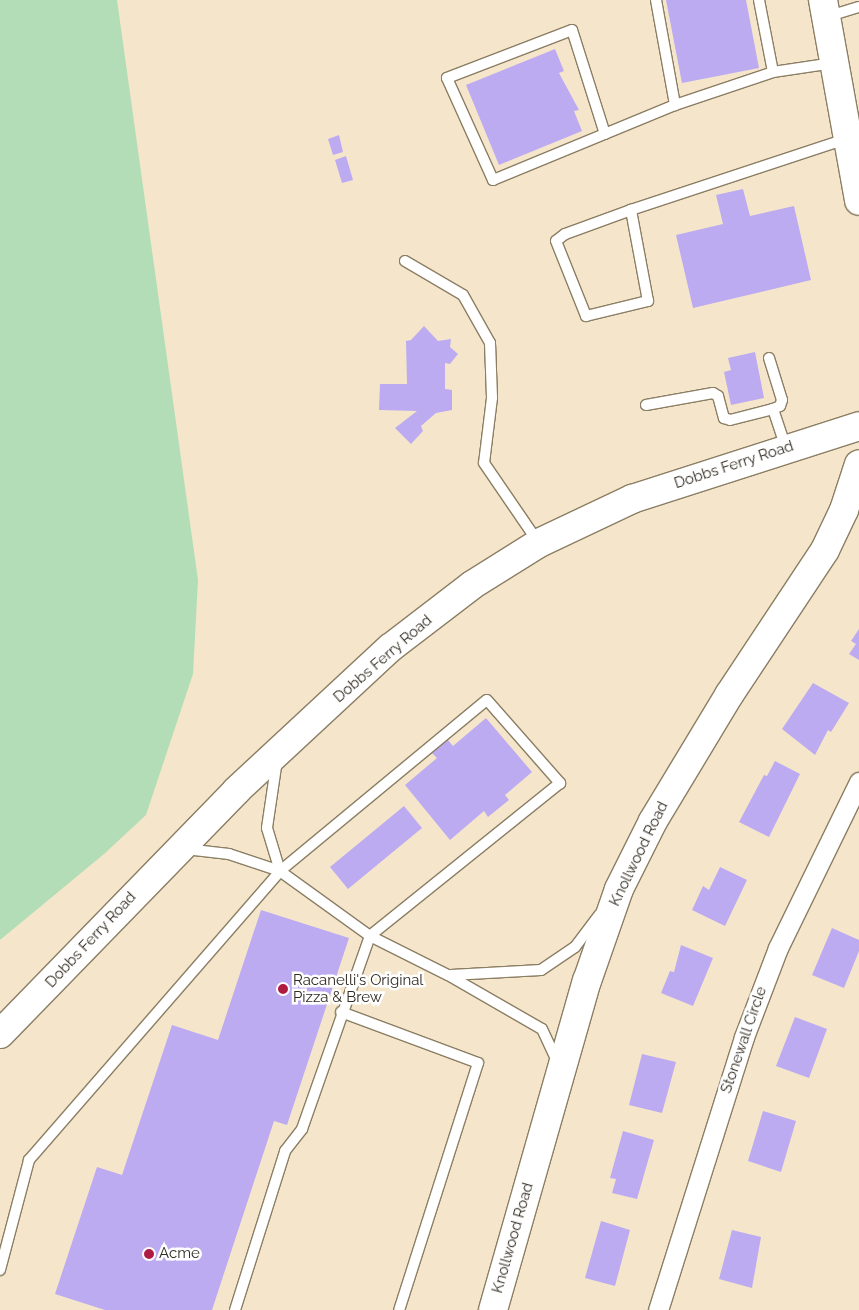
<!DOCTYPE html>
<style>
body{margin:0}
#map{position:relative;width:859px;height:1310px;overflow:hidden;background:#f5e6cb;font-family:Raleway,sans-serif}
div>[style]{position:absolute}
[style*='--x']{left:calc(var(--x)*1px);top:calc(var(--y)*1px);width:calc(var(--w)*1px);rotate:calc(var(--a)*1deg)}
.green>*{inset:0;background:#b3ddb6}
.building>*{inset:0;background:#bcabf1}
.roads{filter:drop-shadow(1px 0 #8b7e64) drop-shadow(-1px 0 #8b7e64) drop-shadow(0 1px #8b7e64) drop-shadow(0 -1px #8b7e64)}
.lane>*{height:10px;margin:-5px;padding:0 5px;transform-origin:5px;border-radius:5px;background:#fff}
.street>*{height:19px;margin:-9.5px;padding:0 9.5px;transform-origin:9.5px;border-radius:9.5px;background:#fff}
.secondary>*{height:28px;margin:-14px;padding:0 14px;transform-origin:14px;border-radius:14px;background:#fff}
.dots>*{width:14px;height:14px;translate:-50% -50%;box-sizing:border-box;border:2px solid #fff;border-radius:50%}
span{translate:-50% -50%;white-space:nowrap;text-align:center;line-height:1.15;-webkit-text-stroke:5px #fff;paint-order:stroke}
.street-label{font-size:15px;color:#312b21}
.poi-label{font-size:15px;color:#312b21}
.left{translate:0 -50%;text-align:left}
</style>
<div id="map">
<div class="green">
<div style="clip-path:polygon(0 0,117px 0,198px 580px,193px 674px,146px 815px,104px 854px,0 940px)"></div>
</div>
<div class="building">
<div style="clip-path:polygon(666px 0,746px 0,759px 68px,682px 83px)"></div>
<div style="clip-path:polygon(555px 49px,564px 71px,559px 73px,579px 110px,574px 111px,582px 131px,499px 165px,466px 85px)"></div>
<div style="clip-path:polygon(339px 135px,343px 152px,333px 155px,328px 139px)"></div>
<div style="clip-path:polygon(346px 156px,353px 180px,342px 183px,335px 160px)"></div>
<div style="clip-path:polygon(743px 189px,750px 216px,794px 206px,811px 280px,693px 308px,676px 235px,723px 224px,716px 195px)"></div>
<div style="clip-path:polygon(424px 326px,438px 341px,451px 339px,450px 347px,458px 354px,450px 364px,445px 363px,445px 389px,452px 390px,452px 410px,436px 413px,421px 426px,423px 431px,411px 444px,395px 428px,417px 411px,379px 410px,380px 384px,407px 384px,406px 341px,411px 340px)"></div>
<div style="clip-path:polygon(755px 352px,764px 398px,731px 405px,724px 372px,731px 370px,728px 358px)"></div>
<div style="clip-path:polygon(859px 629px,859px 660px,849px 654px,856px 644px,851px 641px)"></div>
<div style="clip-path:polygon(813px 683px,849px 703px,831px 732px,828px 730px,815px 755px,782px 729px)"></div>
<div style="clip-path:polygon(486px 718px,532px 772px,505px 795px,509px 800px,488px 817px,484px 811px,450px 840px,405px 785px,437px 758px,431px 752px,447px 739px,453px 746px)"></div>
<div style="clip-path:polygon(775px 761px,800px 774px,769px 837px,739px 822px,764px 775px,767px 776px)"></div>
<div style="clip-path:polygon(404px 806px,422px 828px,348px 889px,330px 867px)"></div>
<div style="clip-path:polygon(720px 867px,747px 880px,725px 926px,692px 910px,703px 886px,709px 890px)"></div>
<div style="clip-path:polygon(261px 910px,349px 938px,287px 1125px,274px 1121px,212px 1310px,105px 1310px,55px 1294px,97px 1167px,122px 1175px,172px 1025px,218px 1040px)"></div>
<div style="clip-path:polygon(832px 928px,859px 940px,859px 951px,844px 988px,812px 975px)"></div>
<div style="clip-path:polygon(681px 945px,713px 958px,693px 1006px,661px 993px,670px 971px,674px 972px)"></div>
<div style="clip-path:polygon(795px 1017px,827px 1029px,809px 1078px,776px 1066px)"></div>
<div style="clip-path:polygon(642px 1054px,676px 1062px,662px 1113px,629px 1105px)"></div>
<div style="clip-path:polygon(763px 1111px,796px 1121px,781px 1172px,748px 1161px)"></div>
<div style="clip-path:polygon(623px 1131px,654px 1140px,637px 1199px,612px 1193px,616px 1179px,610px 1178px)"></div>
<div style="clip-path:polygon(601px 1221px,630px 1230px,615px 1286px,585px 1278px)"></div>
<div style="clip-path:polygon(732px 1230px,761px 1237px,752px 1288px,719px 1279px)"></div>
</div>
<div class="roads">
<div class="lane">
<div style="--x:656;--y:0;--w:107;--a:79.7"></div>
<div style="--x:759;--y:0;--w:73;--a:79"></div>
<div style="--x:826;--y:17;--w:34;--a:-17"></div>
<div style="--x:605;--y:134;--w:109;--a:-107.6"></div>
<div style="--x:572;--y:30;--w:134;--a:159"></div>
<div style="--x:447;--y:78;--w:112;--a:65.7"></div>
<div style="--x:493;--y:180;--w:197;--a:-22.4"></div>
<div style="--x:675;--y:105;--w:103;--a:-18.6"></div>
<div style="--x:773;--y:72;--w:61;--a:-8.5"></div>
<div style="--x:631;--y:210;--w:70;--a:160"></div>
<div style="--x:565;--y:234;--w:11;--a:142"></div>
<div style="--x:556;--y:241;--w:81;--a:68.2"></div>
<div style="--x:586;--y:316;--w:64;--a:-13.6"></div>
<div style="--x:648;--y:301;--w:93;--a:-100.6"></div>
<div style="--x:631;--y:210;--w:226;--a:-18.3"></div>
<div style="--x:405;--y:261;--w:67;--a:30.4"></div>
<div style="--x:463;--y:295;--w:55;--a:60.6"></div>
<div style="--x:490;--y:343;--w:55;--a:87.9"></div>
<div style="--x:492;--y:398;--w:65;--a:97"></div>
<div style="--x:484;--y:463;--w:96;--a:55.6"></div>
<div style="--x:769;--y:358;--w:44;--a:72.8"></div>
<div style="--x:782;--y:400;--w:6;--a:108"></div>
<div style="--x:780;--y:406;--w:8;--a:157"></div>
<div style="--x:646;--y:405;--w:68;--a:-10.2"></div>
<div style="--x:713;--y:393;--w:6;--a:31"></div>
<div style="--x:718;--y:396;--w:23;--a:75"></div>
<div style="--x:724;--y:418;--w:6;--a:18"></div>
<div style="--x:730;--y:420;--w:44;--a:-14.3"></div>
<div style="--x:773;--y:409;--w:41;--a:71.6"></div>
<div style="--x:277;--y:760;--w:69;--a:98.4"></div>
<div style="--x:267;--y:828;--w:45;--a:73.2"></div>
<div style="--x:451;--y:975;--w:90;--a:-3.2"></div>
<div style="--x:541;--y:970;--w:41;--a:-34.1"></div>
<div style="--x:575;--y:947;--w:41;--a:-52.9"></div>
<div style="--x:341;--y:1012;--w:146;--a:20.4"></div>
<div style="--x:478;--y:1063;--w:259;--a:107.7"></div>
<div style="--x:0;--y:1270;--w:114;--a:-75.2"></div>
<div style="--x:29;--y:1160;--w:383;--a:-49"></div>
<div style="--x:280;--y:871;--w:268;--a:-39.6"></div>
<div style="--x:487;--y:700;--w:111;--a:48.7"></div>
<div style="--x:560;--y:783;--w:244;--a:141.2"></div>
<div style="--x:370;--y:936;--w:111;--a:-144.2"></div>
<div style="--x:280;--y:871;--w:54;--a:-161.6"></div>
<div style="--x:229;--y:854;--w:44;--a:-173.5"></div>
<div style="--x:235;--y:1310;--w:167;--a:-72.5"></div>
<div style="--x:285;--y:1151;--w:28;--a:-52"></div>
<div style="--x:302;--y:1129;--w:205;--a:-70.6"></div>
<div style="--x:370;--y:936;--w:87;--a:26.6"></div>
<div style="--x:448;--y:975;--w:108;--a:29.9"></div>
<div style="--x:542;--y:1029;--w:38;--a:65"></div>
</div>
<div class="street">
<div style="--x:658;--y:1310;--w:286;--a:-72.5"></div>
<div style="--x:744;--y:1037;--w:95;--a:-69.1"></div>
<div style="--x:778;--y:948;--w:185;--a:-64"></div>
</div>
<div class="secondary">
<div style="--x:823;--y:0;--w:204;--a:79.8"></div>
<div style="--x:0;--y:1034;--w:340;--a:-45.8"></div>
<div style="--x:237;--y:790;--w:209;--a:-42.9"></div>
<div style="--x:390;--y:648;--w:103;--a:-37.5"></div>
<div style="--x:472;--y:585;--w:79;--a:-32.1"></div>
<div style="--x:539;--y:543;--w:103;--a:-25.3"></div>
<div style="--x:632;--y:499;--w:238;--a:-17.8"></div>
<div style="--x:493;--y:1310;--w:342;--a:-74.1"></div>
<div style="--x:587;--y:981;--w:97;--a:-70.8"></div>
<div style="--x:619;--y:889;--w:76;--a:-63.4"></div>
<div style="--x:653;--y:821;--w:147;--a:-58.9"></div>
<div style="--x:729;--y:695;--w:174;--a:-56.5"></div>
<div style="--x:825;--y:550;--w:44;--a:-64.6"></div>
<div style="--x:844;--y:510;--w:48;--a:-71.9"></div>
</div>
</div>
<div class="dots">
<div style="left:283px;top:989px;background:#af1c42"></div>
<div style="left:149px;top:1254px;background:#af1c42"></div>
</div>
<div class="street-label">
<span style="left:734px;top:465px;rotate:-18deg">Dobbs Ferry Road</span>
<span style="left:383px;top:659px;rotate:-41deg">Dobbs Ferry Road</span>
<span style="left:639px;top:854px;rotate:-64deg">Knollwood Road</span>
<span style="left:91px;top:940px;rotate:-47deg">Dobbs Ferry Road</span>
<span style="left:744px;top:1040px;rotate:-71deg">Stonewall Circle</span>
<span style="left:513px;top:1238px;rotate:-74deg">Knollwood Road</span>
</div>
<div class="poi-label">
<span class="left" style="left:293px;top:989px">Racanelli's Original<br>Pizza &amp; Brew</span>
<span class="left" style="left:159px;top:1254px">Acme</span>
</div>
</div>
